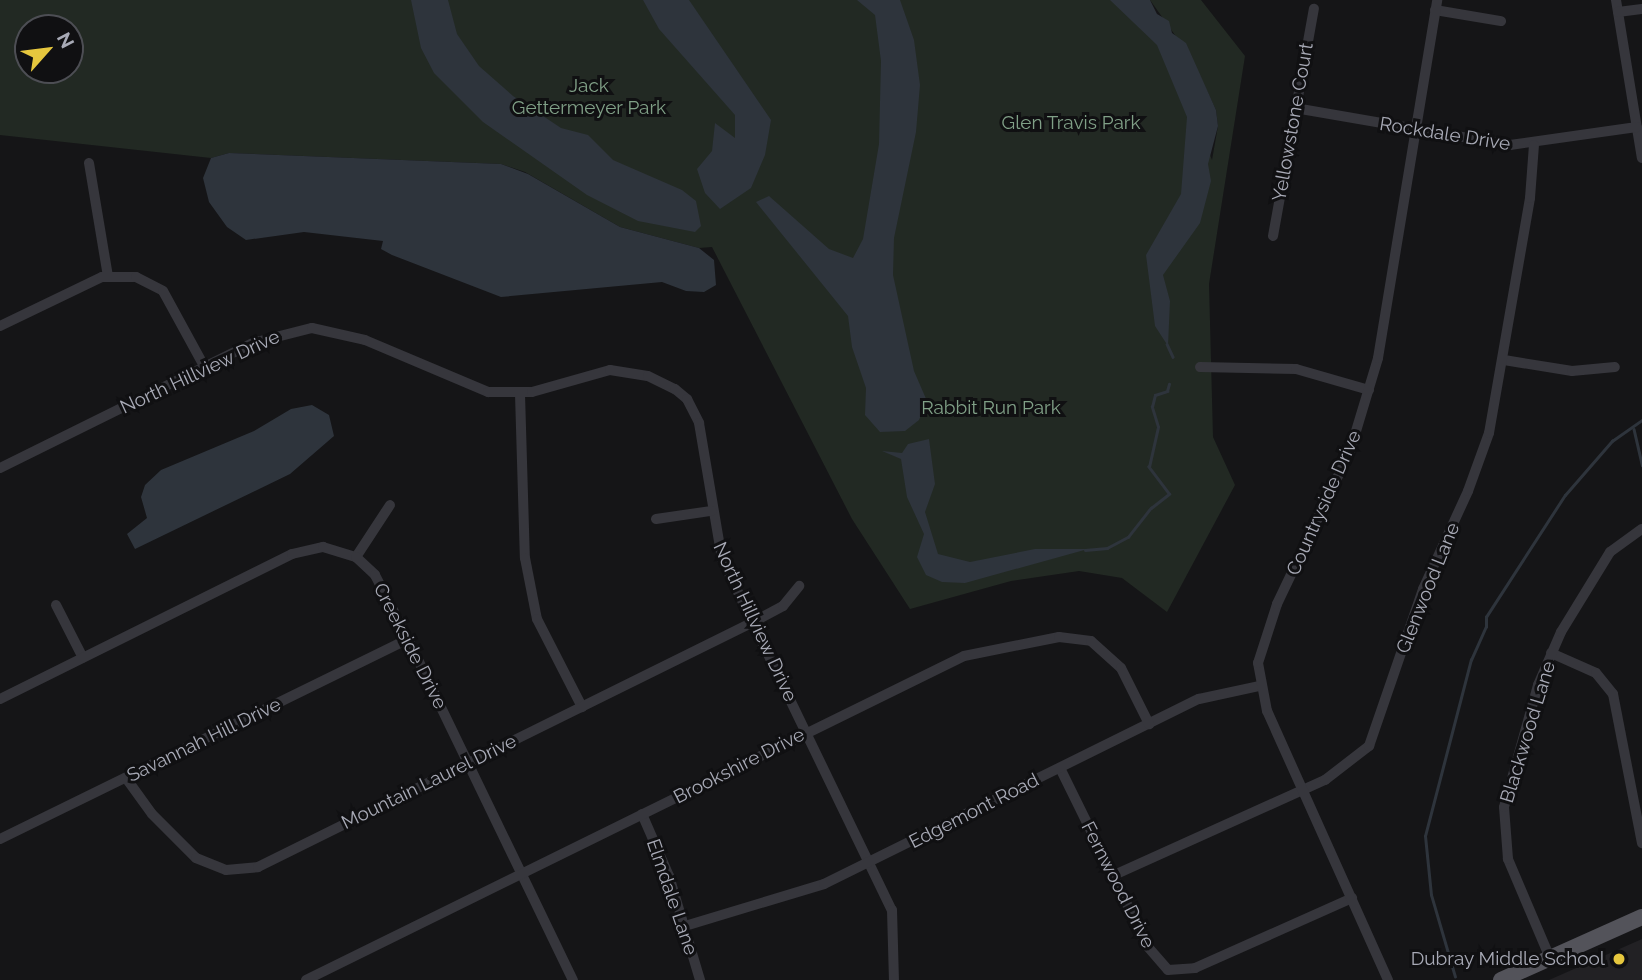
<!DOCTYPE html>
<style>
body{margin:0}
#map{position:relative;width:1642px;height:980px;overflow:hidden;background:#151517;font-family:Raleway,sans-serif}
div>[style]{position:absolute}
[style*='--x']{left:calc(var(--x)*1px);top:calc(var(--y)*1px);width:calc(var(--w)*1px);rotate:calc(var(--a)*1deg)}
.built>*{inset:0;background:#222124}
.green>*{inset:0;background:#222923}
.water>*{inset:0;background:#2e343c}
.stream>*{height:2.5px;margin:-1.25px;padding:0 1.25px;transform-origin:1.25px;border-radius:1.25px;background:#2e343c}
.minor>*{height:10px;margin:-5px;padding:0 5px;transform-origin:5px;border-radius:5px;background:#36363c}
.primary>*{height:16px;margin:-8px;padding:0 8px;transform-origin:8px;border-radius:8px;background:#53535a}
.dots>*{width:19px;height:19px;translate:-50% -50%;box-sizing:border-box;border:4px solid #101012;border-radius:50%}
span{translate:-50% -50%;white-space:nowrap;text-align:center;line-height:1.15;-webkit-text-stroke:6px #101012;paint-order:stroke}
.park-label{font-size:19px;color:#80a087}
.street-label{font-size:19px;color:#a8aab6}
.poi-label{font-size:19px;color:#a8aab6}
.right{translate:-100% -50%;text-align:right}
.north{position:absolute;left:14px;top:14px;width:70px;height:70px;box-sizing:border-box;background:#101012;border:2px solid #4d4e54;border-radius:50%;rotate:62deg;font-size:19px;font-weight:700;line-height:28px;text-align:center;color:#a8aab6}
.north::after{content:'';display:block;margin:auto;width:24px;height:32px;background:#e6c73e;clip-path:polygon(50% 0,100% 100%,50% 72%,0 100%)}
</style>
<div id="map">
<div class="built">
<div style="clip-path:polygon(1642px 939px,1642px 980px,1549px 980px)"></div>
</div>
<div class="green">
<div style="clip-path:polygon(evenodd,0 0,1130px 0,1170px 50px,1212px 160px,1218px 126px,1216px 110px,1192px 59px,1150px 0,1201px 0,1245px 56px,1209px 284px,1213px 437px,1235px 485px,1167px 612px,1122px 578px,1079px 571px,1011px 581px,910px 609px,852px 519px,712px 247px,699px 248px,620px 227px,525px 172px,501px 164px,229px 153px,211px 158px,0 135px,0 0,28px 28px,70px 28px,70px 70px,28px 70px,28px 28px)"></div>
</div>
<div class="water">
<div style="clip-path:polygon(411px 0,448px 0,457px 34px,479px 66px,513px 96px,561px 128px,588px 135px,613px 160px,682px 190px,696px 201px,701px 226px,695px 232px,638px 221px,587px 195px,483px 122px,434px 73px,421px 48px)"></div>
<div style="clip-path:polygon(643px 0,689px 0,771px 120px,765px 155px,751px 188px,720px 209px,705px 193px,697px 169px,712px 151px,715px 123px,735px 138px,735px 115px,659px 29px)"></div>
<div style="clip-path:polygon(857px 0,900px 0,914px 40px,920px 85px,916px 132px,894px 238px,893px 275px,914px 371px,927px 401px,919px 420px,905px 431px,880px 432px,865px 415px,866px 388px,852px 347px,848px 316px,756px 202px,769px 196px,829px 249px,853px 258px,863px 239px,879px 144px,881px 61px,875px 15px)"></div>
<div style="clip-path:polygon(1110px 0,1150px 0,1157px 14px,1169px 21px,1172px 33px,1186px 43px,1216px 110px,1218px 126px,1208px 164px,1211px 181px,1200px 223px,1163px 275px,1170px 301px,1168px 346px,1155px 326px,1146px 255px,1181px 194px,1187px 117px,1157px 45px)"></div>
<div style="clip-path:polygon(229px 153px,501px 164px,528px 174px,620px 227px,699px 248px,714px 260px,716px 285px,704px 292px,686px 291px,662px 282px,501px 297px,392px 255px,381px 249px,383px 241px,304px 232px,246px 240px,227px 227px,209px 202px,203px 178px,211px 158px)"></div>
<div style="clip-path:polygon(312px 405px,329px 415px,334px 436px,290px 474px,135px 549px,127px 534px,147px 518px,141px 497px,145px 485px,161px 470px,254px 431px,291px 409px)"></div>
<div style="clip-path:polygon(929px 439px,935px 484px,925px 512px,938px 554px,970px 562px,1035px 549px,1088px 549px,965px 583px,942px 582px,926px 575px,917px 557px,924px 534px,907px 497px,901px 459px,882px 451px,902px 453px,908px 444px)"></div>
</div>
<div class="stream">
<div style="--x:1167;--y:344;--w:14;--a:65"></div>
<div style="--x:1634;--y:429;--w:37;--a:77"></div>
<div style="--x:1085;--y:550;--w:22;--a:-5"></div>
<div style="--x:1107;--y:548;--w:24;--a:-28"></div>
<div style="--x:1128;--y:537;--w:37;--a:-52"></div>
<div style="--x:1151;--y:508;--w:23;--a:-38"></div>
<div style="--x:1169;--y:494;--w:34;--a:-127"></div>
<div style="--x:1149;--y:467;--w:41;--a:-77.3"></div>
<div style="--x:1158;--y:427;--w:21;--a:-107"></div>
<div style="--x:1152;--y:407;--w:12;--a:-76"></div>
<div style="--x:1155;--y:395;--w:13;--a:-18"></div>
<div style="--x:1167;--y:391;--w:7;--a:-74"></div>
<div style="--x:1455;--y:977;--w:85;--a:-106.3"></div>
<div style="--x:1431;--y:895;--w:59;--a:-95.8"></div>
<div style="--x:1425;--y:836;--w:182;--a:-75.4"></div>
<div style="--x:1471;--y:660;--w:36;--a:-66"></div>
<div style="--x:1486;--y:627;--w:10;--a:-90"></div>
<div style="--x:1486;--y:617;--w:145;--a:-57.1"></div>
<div style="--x:1565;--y:495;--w:72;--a:-49"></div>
<div style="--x:1612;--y:441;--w:37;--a:-35"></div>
</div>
<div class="minor">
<div style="--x:1616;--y:0;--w:160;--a:80.7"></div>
<div style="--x:1435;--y:10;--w:67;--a:9.5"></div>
<div style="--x:1618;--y:12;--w:24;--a:-7"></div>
<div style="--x:1295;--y:108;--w:218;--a:9.8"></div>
<div style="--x:1510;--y:145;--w:128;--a:-8.1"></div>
<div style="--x:89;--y:163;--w:115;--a:80.5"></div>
<div style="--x:1273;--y:236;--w:231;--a:-79.8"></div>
<div style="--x:0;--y:326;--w:113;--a:-25.7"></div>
<div style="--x:102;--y:277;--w:34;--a:0"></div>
<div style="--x:136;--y:277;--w:30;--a:27"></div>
<div style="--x:163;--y:291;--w:85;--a:61.3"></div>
<div style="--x:1504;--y:360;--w:69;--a:9.2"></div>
<div style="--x:1572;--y:371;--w:43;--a:-5.3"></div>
<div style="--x:1200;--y:367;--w:96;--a:1.2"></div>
<div style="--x:1296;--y:369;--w:76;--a:16"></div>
<div style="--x:520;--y:394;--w:164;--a:88.3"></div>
<div style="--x:525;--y:558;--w:62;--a:78.9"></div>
<div style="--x:537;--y:619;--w:99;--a:62.9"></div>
<div style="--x:0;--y:468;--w:282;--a:-26.3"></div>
<div style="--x:253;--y:343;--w:61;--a:-14.3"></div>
<div style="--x:312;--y:328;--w:54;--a:12.8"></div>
<div style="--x:365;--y:340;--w:134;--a:22.9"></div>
<div style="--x:488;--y:392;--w:44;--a:0"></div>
<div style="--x:532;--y:392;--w:81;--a:-15.8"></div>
<div style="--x:610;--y:370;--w:38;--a:9"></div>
<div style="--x:648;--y:376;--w:30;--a:26"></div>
<div style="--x:675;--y:389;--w:16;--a:40"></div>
<div style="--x:687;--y:399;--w:27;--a:63"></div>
<div style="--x:699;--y:423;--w:138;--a:80.4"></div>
<div style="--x:722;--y:559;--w:390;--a:64.2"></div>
<div style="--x:892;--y:910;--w:70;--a:88.4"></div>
<div style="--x:656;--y:519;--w:56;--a:-8.3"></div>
<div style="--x:356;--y:557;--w:62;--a:-56.8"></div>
<div style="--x:56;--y:605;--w:59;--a:63"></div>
<div style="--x:1551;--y:653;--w:49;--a:24"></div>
<div style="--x:1596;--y:673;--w:27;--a:51"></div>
<div style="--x:1613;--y:694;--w:152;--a:79"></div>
<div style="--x:0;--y:699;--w:326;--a:-26.4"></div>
<div style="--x:292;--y:554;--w:32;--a:-13"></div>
<div style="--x:323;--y:547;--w:34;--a:17"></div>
<div style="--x:356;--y:557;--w:26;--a:43"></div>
<div style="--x:375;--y:575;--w:72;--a:62.7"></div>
<div style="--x:408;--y:639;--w:379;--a:64.2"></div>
<div style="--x:1060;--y:768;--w:199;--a:63.8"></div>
<div style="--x:1148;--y:947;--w:30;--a:49"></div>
<div style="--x:1168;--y:970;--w:27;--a:-4"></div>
<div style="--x:1195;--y:968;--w:172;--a:-24"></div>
<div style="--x:126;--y:778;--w:44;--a:54.2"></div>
<div style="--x:152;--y:814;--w:62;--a:45"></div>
<div style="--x:196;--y:858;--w:32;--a:22"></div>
<div style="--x:226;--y:870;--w:32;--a:-5"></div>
<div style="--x:258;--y:867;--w:552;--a:-26.33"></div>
<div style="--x:753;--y:622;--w:34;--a:-28"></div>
<div style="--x:783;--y:606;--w:26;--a:-51"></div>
<div style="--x:642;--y:814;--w:68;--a:66.5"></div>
<div style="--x:669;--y:876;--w:109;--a:73.4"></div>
<div style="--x:0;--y:839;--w:454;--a:-26.1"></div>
<div style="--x:1112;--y:876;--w:234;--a:-24.3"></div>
<div style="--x:1325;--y:780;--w:56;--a:-37.7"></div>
<div style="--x:1369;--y:746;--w:166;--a:-71"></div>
<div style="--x:1423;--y:589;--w:108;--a:-65.3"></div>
<div style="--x:1468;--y:491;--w:62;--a:-70.1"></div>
<div style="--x:1489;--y:433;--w:239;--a:-80.1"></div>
<div style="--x:1530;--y:198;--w:53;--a:-85.7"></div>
<div style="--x:685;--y:926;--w:145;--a:-16.8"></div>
<div style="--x:824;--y:884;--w:418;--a:-26.3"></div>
<div style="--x:1199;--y:699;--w:61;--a:-12.2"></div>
<div style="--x:1550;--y:958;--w:108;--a:-113"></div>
<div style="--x:1508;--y:859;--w:52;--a:-94.4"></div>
<div style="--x:1504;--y:807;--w:127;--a:-74.4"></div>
<div style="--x:1538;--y:685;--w:58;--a:-66.5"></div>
<div style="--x:1561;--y:632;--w:94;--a:-58.5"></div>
<div style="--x:1610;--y:552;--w:39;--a:-36"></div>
<div style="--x:306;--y:980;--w:733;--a:-26.22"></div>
<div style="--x:964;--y:656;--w:97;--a:-11.3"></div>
<div style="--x:1059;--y:637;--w:32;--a:7"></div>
<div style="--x:1091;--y:641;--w:40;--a:42"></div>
<div style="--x:1121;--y:668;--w:63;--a:63.4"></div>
<div style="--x:1388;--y:980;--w:295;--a:-114.2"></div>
<div style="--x:1267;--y:711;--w:49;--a:-100.6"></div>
<div style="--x:1258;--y:663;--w:62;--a:-72.1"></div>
<div style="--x:1277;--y:604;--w:170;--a:-64.5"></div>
<div style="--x:1350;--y:451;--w:97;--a:-73.2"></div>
<div style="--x:1378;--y:358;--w:363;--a:-80.6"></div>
</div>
<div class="primary">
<div style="--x:1501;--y:980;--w:154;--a:-24.1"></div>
</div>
<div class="dots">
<div style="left:1619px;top:959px;background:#e6c73e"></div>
</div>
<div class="park-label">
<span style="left:589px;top:97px">Jack<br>Gettermeyer Park</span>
<span style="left:1071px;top:123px">Glen Travis Park</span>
<span style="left:991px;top:408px">Rabbit Run Park</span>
</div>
<div class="street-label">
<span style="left:1293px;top:122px;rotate:-80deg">Yellowstone Court</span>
<span style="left:1445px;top:134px;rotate:9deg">Rockdale Drive</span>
<span style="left:200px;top:372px;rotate:-25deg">North Hillview Drive</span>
<span style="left:1324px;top:503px;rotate:-66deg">Countryside Drive</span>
<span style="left:1428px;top:588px;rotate:-68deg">Glenwood Lane</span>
<span style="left:755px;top:622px;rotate:65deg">North Hillview Drive</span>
<span style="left:410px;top:646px;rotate:63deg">Creekside Drive</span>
<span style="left:1528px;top:732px;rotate:-73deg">Blackwood Lane</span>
<span style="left:204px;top:740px;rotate:-26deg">Savannah Hill Drive</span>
<span style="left:739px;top:766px;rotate:-27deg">Brookshire Drive</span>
<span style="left:429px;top:782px;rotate:-26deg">Mountain Laurel Drive</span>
<span style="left:974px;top:811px;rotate:-27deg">Edgemont Road</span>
<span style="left:1118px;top:885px;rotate:63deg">Fernwood Drive</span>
<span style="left:672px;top:897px;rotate:71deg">Elmdale Lane</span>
</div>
<div class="poi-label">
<span class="right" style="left:1605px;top:959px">Dubray Middle School</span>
</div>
<div class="north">N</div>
</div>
